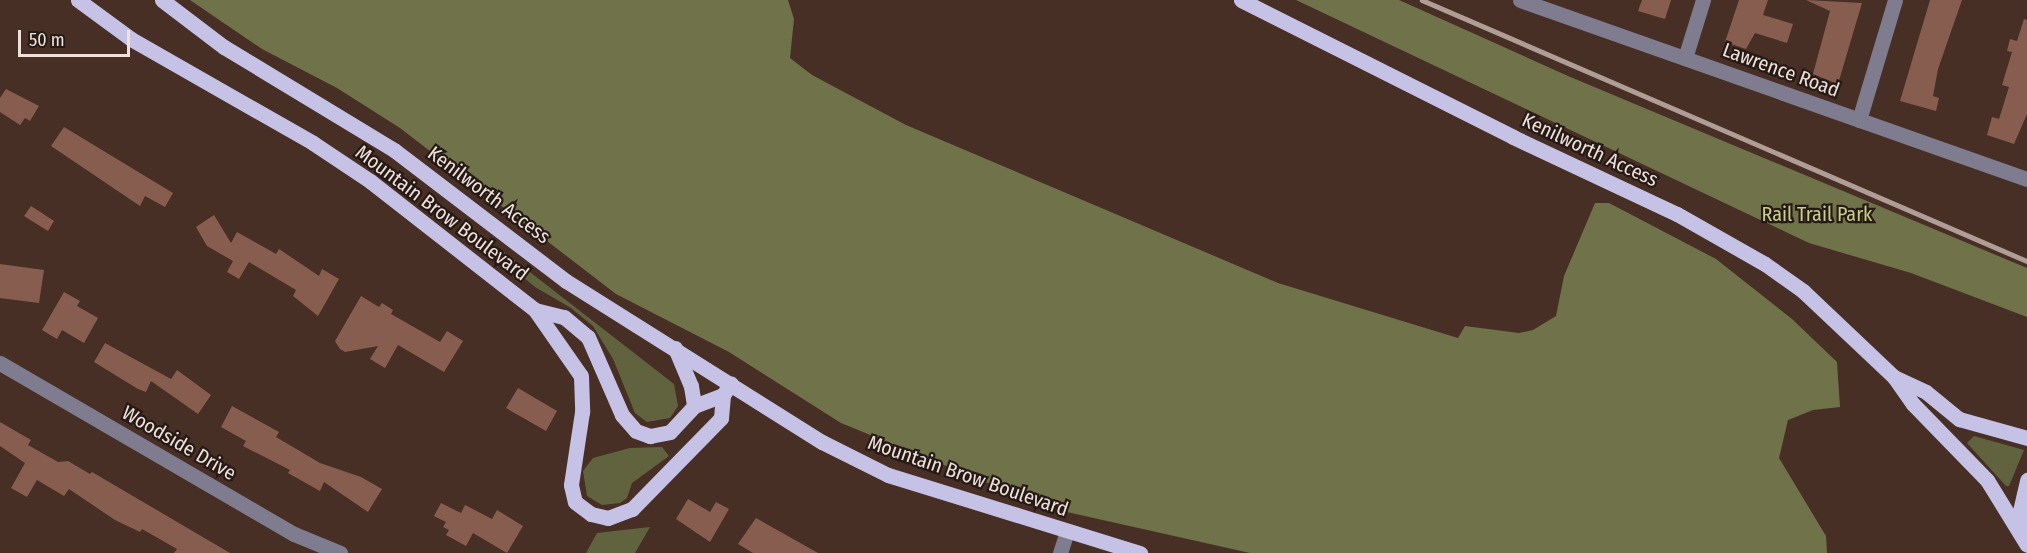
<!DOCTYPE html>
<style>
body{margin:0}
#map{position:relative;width:2027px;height:553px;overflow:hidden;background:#472f26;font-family:"Fira Sans Condensed",sans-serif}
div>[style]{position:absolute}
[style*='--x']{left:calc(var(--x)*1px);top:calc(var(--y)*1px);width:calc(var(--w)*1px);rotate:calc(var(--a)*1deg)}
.green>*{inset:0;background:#61633e}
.forest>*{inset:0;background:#707249}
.building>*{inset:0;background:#875d4f}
.minor>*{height:15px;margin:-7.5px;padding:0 7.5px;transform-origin:7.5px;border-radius:7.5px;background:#7e7c8e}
.major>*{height:15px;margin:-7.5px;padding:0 7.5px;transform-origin:7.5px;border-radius:7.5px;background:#c6c2e6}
.rail>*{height:4.5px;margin:-2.25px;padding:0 2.25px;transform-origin:2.25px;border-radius:2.25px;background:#b09d96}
span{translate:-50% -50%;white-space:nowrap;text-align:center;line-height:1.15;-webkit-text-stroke:4.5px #261a16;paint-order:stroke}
.street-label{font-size:20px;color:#f0e0da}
.park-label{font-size:20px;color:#c9cd89}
.scale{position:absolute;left:18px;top:30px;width:112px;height:27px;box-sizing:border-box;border:3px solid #f0e0da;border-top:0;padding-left:8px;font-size:18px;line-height:21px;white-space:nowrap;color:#f0e0da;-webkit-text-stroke:4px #261a16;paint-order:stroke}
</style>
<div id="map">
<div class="green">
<div style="clip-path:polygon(503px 251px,674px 384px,678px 406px,670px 418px,647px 422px,635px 413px,613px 359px,593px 326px,571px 308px,535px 287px,498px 256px)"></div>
<div style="clip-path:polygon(1974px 436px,2024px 450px,2009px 486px,2006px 486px,1967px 443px)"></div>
<div style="clip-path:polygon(662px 447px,669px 456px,632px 483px,627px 498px,620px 503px,602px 505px,587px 496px,583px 471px,593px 458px,630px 448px)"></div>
<div style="clip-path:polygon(650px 527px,635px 553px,586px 553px,597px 533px)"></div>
</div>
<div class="forest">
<div style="clip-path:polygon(190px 0,788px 0,794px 19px,790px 58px,812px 75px,906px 125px,1278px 283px,1458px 338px,1465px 326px,1519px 333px,1533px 330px,1556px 316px,1564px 276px,1595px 203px,1609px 203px,1716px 259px,1792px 319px,1837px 362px,1840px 407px,1813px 410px,1788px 420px,1779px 458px,1826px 536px,1827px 553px,1250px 553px,1049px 508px,841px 423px,729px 352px,616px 294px,400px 128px,337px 88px,262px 49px)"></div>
<div style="clip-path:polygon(1296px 0,1399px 0,1568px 76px,2027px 268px,2027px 317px,1911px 273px,1809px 243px)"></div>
</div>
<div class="building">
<div style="clip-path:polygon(1642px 0,1671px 0,1665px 19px,1638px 11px)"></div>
<div style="clip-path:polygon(1739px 0,1768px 0,1763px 15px,1793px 24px,1787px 43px,1755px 33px,1746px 49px,1725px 42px)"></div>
<div style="clip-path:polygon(1806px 0,1862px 3px,1838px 84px,1813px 74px,1830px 11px)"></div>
<div style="clip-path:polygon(1930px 0,1962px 0,1938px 69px,1933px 96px,1939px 98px,1936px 111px,1900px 101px)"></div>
<div style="clip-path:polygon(2024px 19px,2027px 20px,2027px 114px,2014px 144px,1987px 135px,1992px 117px,1999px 119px,2009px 87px,2002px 85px,2012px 52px,2007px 51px,2010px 39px,2017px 41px)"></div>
<div style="clip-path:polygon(6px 89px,39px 106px,30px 121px,25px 118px,20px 125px,0 112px,0 98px)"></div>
<div style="clip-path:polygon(64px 127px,173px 193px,165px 207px,145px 196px,140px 206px,51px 146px)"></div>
<div style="clip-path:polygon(31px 206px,54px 221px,48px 231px,24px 216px)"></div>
<div style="clip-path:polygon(214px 215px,231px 243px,237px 232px,276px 254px,279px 249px,319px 276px,322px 269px,339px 279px,318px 316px,293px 296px,296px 290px,249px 262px,239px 279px,227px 272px,233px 261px,207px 246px,196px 227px)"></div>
<div style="clip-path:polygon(0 264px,44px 270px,39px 303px,0 298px)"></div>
<div style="clip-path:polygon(64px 292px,80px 301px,77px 306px,98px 318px,84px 343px,62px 330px,57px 339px,42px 330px)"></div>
<div style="clip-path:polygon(361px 296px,379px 307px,382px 303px,393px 310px,391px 314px,440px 342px,447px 331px,463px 341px,444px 372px,398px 345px,385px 368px,370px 359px,378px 346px,345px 352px,340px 349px,335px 341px)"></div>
<div style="clip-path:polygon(105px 343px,171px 379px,177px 370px,211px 395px,198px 414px,151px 381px,146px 392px,138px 389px,94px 362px)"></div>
<div style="clip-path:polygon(518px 388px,557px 411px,546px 431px,506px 408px)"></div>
<div style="clip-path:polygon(232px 406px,279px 432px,276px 437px,320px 463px,361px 477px,382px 489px,368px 512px,324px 482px,320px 491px,288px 473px,290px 470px,243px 446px,246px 441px,221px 427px)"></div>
<div style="clip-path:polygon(0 422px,31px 440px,28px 445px,58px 462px,68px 461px,90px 474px,92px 472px,230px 553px,174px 553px,177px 549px,142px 529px,140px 532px,115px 520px,69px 489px,64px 496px,37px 480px,27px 497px,11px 488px,25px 463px,0 446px)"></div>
<div style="clip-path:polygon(688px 499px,710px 512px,716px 502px,729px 509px,710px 542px,676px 519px)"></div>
<div style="clip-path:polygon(441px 503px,461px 513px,465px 505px,492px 519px,497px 510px,523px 526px,507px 553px,473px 533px,466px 546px,446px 535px,449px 530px,443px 527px,446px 522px,434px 516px)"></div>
<div style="clip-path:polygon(756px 518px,818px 553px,753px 553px,738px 544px)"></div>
</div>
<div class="minor">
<div style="--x:1520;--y:0;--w:538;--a:19.45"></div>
<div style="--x:1685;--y:58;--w:61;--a:-72.8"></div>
<div style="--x:1859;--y:120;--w:125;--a:-73.3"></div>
<div style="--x:0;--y:363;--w:340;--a:30.2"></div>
<div style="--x:294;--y:534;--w:50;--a:22.4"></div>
<div style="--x:1060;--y:553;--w:22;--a:-72"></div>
</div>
<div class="major">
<div style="--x:78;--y:0;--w:66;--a:36.3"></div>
<div style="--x:131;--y:39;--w:210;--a:29.7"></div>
<div style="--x:313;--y:143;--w:69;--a:33.7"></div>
<div style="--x:370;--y:181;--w:209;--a:38"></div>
<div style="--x:535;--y:310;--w:80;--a:55.1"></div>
<div style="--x:581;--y:376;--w:36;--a:88"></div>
<div style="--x:582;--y:412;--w:74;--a:98.6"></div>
<div style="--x:571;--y:485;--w:17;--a:77"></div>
<div style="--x:575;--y:502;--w:20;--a:37"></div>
<div style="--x:591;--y:514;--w:17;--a:13"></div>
<div style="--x:608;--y:518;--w:26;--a:-21"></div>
<div style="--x:632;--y:509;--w:127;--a:-45.6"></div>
<div style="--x:721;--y:418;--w:23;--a:-85"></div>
<div style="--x:723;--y:395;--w:14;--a:-56"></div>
<div style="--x:162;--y:0;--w:78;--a:37.2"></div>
<div style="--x:224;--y:47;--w:199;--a:31.2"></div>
<div style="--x:394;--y:150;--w:216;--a:37.3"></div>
<div style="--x:566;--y:281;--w:302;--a:32.2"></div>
<div style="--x:822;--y:442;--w:74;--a:26.6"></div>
<div style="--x:888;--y:475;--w:264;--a:17.2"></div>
<div style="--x:1241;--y:0;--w:305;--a:26.7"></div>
<div style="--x:1513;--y:137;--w:181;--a:25.2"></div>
<div style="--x:1677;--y:214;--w:101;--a:29.6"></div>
<div style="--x:1765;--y:264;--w:47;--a:35.4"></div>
<div style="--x:1803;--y:291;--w:125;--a:43.4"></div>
<div style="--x:1894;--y:377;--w:33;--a:55"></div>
<div style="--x:1913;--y:404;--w:106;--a:45.8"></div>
<div style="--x:1987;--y:480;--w:76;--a:58.4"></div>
<div style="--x:535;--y:310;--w:30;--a:14"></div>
<div style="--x:564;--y:317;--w:31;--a:40"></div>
<div style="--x:588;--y:337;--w:85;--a:66.4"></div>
<div style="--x:622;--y:415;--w:21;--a:49"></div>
<div style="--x:636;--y:431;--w:15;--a:20"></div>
<div style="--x:650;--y:436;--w:20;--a:-11"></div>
<div style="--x:670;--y:432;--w:35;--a:-47"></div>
<div style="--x:694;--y:406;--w:31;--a:-21"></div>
<div style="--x:675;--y:348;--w:41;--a:67.2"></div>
<div style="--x:691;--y:386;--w:20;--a:81"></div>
<div style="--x:1894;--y:377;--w:35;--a:25"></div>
<div style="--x:1926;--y:392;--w:43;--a:39.3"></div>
<div style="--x:1959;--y:419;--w:71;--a:15.6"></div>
<div style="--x:2023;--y:533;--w:22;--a:-98"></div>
<div style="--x:2020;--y:511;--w:32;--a:-77"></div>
</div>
<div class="rail">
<div style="--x:1422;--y:0;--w:659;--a:23.34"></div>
</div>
<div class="street-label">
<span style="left:1781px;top:70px;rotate:20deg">Lawrence Road</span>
<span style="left:1590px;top:150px;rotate:25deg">Kenilworth Access</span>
<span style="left:489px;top:195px;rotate:37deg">Kenilworth Access</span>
<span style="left:442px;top:213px;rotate:37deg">Mountain Brow Boulevard</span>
<span style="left:179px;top:443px;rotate:30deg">Woodside Drive</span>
<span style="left:968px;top:476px;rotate:19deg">Mountain Brow Boulevard</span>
</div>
<div class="park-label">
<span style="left:1817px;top:214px">Rail Trail Park</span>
</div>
<div class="scale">50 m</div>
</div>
